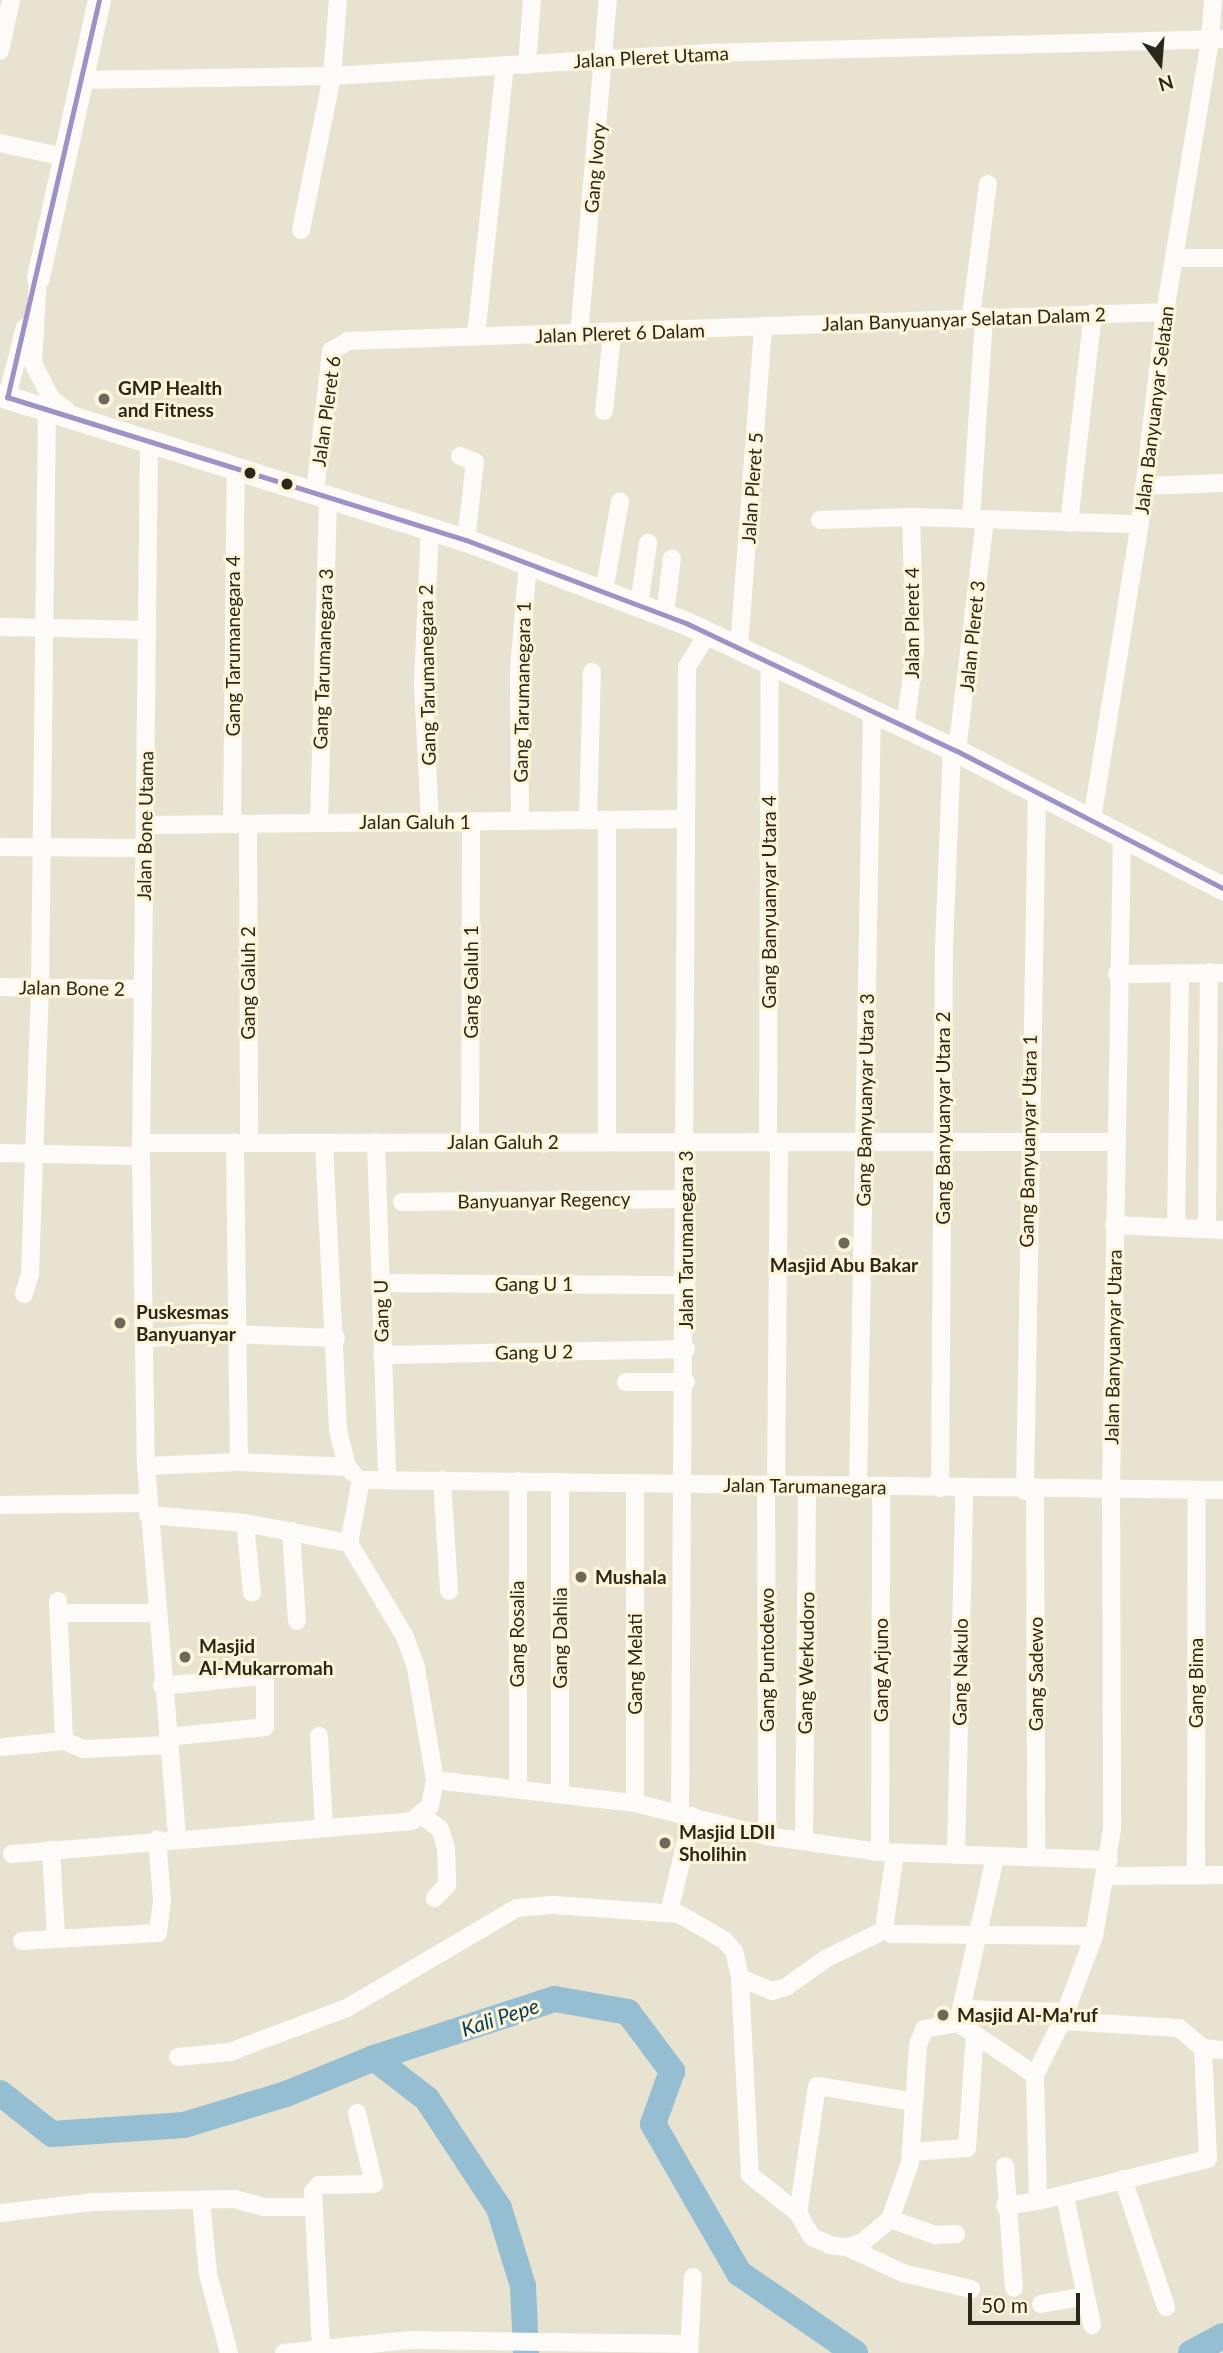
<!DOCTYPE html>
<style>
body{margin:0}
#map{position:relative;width:1223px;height:2353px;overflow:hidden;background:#e8e2d0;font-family:Lato,sans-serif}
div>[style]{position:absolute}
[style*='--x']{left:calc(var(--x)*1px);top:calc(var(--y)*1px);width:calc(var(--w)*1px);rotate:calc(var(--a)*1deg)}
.river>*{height:26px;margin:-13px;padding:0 13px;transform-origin:13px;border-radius:13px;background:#95bed3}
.minor>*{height:18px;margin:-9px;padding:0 9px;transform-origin:9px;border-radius:9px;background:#fcfbf8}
.major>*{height:23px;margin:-11.5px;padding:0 11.5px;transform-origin:11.5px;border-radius:11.5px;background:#fcfbf8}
.bus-1>*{height:5px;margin:-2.5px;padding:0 2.5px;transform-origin:2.5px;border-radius:2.5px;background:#9f91c5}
.dots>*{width:19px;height:19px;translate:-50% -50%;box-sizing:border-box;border:4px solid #fef5d9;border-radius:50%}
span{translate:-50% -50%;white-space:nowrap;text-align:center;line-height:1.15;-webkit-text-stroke:6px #fef5d9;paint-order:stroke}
.street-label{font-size:19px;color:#2b271a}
.poi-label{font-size:19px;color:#2b271a;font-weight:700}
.left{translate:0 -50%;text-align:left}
.water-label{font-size:21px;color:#083b55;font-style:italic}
.north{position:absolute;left:1125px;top:28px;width:70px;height:70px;-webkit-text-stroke:5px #fef5d9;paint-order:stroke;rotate:164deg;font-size:19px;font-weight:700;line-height:28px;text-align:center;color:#2b271a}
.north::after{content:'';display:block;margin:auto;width:24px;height:32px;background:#2b271a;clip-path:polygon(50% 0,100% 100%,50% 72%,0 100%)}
.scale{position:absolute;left:968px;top:2293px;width:112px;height:32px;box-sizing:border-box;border:4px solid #2b271a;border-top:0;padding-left:9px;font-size:21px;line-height:24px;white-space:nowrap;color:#2b271a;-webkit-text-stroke:5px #fef5d9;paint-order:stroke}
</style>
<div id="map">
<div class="river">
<div style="--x:374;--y:2058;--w:67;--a:37.7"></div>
<div style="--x:427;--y:2099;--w:131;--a:56.6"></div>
<div style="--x:499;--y:2208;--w:82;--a:72.9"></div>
<div style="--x:523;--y:2286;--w:67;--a:87.4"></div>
<div style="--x:0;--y:2093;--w:66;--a:38.3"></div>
<div style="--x:52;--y:2134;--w:132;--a:-3.9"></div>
<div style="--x:184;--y:2125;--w:107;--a:-16.9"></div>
<div style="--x:286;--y:2094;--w:95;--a:-22.2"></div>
<div style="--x:374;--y:2058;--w:190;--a:-18.1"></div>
<div style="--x:555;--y:1999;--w:74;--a:10.1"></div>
<div style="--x:628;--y:2012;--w:74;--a:53.3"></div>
<div style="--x:672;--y:2071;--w:56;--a:109.7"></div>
<div style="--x:653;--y:2124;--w:172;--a:60"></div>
<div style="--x:739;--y:2273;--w:141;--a:34.6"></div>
<div style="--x:1191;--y:2353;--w:36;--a:-28"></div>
</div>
<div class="minor">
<div style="--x:0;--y:51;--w:52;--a:-77.8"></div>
<div style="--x:527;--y:65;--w:65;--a:-85.6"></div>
<div style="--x:79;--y:80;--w:253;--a:-0.9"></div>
<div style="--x:332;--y:76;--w:376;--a:-3.5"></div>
<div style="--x:707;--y:53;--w:516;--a:-1.55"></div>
<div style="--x:0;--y:143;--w:66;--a:12.3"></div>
<div style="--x:301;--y:230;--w:157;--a:-78.6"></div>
<div style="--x:332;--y:76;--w:76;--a:-85.5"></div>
<div style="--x:1174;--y:258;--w:49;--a:0"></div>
<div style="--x:38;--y:277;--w:86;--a:93.3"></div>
<div style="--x:33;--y:363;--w:39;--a:63"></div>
<div style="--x:51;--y:398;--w:21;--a:39"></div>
<div style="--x:971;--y:316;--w:133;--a:-82.7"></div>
<div style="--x:476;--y:336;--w:272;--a:-83.9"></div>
<div style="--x:579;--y:336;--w:337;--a:-85.1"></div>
<div style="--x:7;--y:397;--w:72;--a:-75.6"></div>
<div style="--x:604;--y:411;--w:76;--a:-84"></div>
<div style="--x:149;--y:441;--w:715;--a:90.64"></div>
<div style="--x:141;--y:1156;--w:310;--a:89.1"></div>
<div style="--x:146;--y:1466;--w:373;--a:85.2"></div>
<div style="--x:460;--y:456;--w:16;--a:22"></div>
<div style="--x:475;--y:462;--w:79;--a:96.6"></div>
<div style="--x:1144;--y:486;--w:79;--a:-2.2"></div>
<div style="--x:315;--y:492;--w:142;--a:-83.5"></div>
<div style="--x:331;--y:351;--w:20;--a:-30"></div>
<div style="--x:348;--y:341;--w:818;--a:-2.03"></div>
<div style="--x:971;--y:519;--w:203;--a:-86.3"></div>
<div style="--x:820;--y:520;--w:91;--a:-1.9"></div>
<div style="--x:911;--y:517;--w:229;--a:1.8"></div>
<div style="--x:1069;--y:523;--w:211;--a:-83.5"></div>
<div style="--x:430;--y:528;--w:156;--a:92.6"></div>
<div style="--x:423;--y:684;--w:138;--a:87.1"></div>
<div style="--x:604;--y:591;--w:91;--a:-79.9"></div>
<div style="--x:639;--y:605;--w:63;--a:-81.7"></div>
<div style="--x:665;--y:614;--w:56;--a:-82.9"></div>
<div style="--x:0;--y:627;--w:147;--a:1.2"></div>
<div style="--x:739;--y:647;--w:320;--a:-85.7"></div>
<div style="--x:905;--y:728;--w:79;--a:-82.7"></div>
<div style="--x:915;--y:650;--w:133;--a:-91.7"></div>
<div style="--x:957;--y:751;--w:233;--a:-83.1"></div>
<div style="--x:1092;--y:819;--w:299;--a:-80.8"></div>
<div style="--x:1140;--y:524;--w:213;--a:-83.3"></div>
<div style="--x:1165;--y:312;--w:276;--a:-80.6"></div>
<div style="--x:1210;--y:40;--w:40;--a:-85.7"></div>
<div style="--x:588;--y:820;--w:148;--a:-88.5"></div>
<div style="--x:607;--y:820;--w:322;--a:90"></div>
<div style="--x:520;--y:821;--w:151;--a:-90.4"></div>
<div style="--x:519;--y:670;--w:107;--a:-85.2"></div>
<div style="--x:319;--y:823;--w:327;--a:-88.4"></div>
<div style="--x:232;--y:824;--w:356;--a:-89.4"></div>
<div style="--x:248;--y:824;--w:319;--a:89.8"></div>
<div style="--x:145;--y:825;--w:541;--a:-0.64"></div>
<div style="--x:1122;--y:834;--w:656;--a:90.96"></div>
<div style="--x:1111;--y:1490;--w:339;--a:89.8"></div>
<div style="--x:1112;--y:1829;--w:109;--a:99.5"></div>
<div style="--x:1094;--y:1936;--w:91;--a:110.6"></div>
<div style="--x:1062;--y:2021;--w:60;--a:116.6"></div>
<div style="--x:1035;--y:2075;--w:126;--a:88.6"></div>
<div style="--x:1038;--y:2201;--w:175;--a:-13.9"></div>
<div style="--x:1208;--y:2159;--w:111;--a:-92.6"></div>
<div style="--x:0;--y:847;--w:145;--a:0.4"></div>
<div style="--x:1117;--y:974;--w:106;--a:-0.5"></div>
<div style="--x:0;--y:987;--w:143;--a:0.8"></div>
<div style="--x:768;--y:1141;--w:479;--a:-89.8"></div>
<div style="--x:235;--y:1142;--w:320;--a:89.3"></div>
<div style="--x:239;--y:1462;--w:108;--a:2.7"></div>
<div style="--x:376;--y:1142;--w:337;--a:88.1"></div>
<div style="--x:470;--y:1142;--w:320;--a:-89.8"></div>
<div style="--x:141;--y:1143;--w:974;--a:-0.06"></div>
<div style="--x:324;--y:1143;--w:287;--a:87.2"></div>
<div style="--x:338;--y:1430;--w:38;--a:76"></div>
<div style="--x:347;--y:1467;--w:8;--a:45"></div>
<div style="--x:0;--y:1153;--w:141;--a:1.2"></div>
<div style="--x:402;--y:1202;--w:284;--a:-0.6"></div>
<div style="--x:1114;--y:1225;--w:109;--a:2.6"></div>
<div style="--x:1176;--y:1227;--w:254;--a:-89.1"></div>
<div style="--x:1207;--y:1229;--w:257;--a:-89.6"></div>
<div style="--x:381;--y:1283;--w:305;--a:0.4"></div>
<div style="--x:24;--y:1294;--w:21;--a:-73"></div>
<div style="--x:30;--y:1274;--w:287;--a:-88"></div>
<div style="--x:40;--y:987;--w:578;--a:-89.31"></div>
<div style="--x:144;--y:1339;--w:56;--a:-6.1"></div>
<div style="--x:200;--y:1333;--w:136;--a:2.1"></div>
<div style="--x:382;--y:1355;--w:304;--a:-1.1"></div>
<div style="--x:626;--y:1382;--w:60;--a:0"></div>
<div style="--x:146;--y:1466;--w:93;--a:-2.5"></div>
<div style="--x:442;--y:1480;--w:111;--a:86.4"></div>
<div style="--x:518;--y:1481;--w:306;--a:90"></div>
<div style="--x:560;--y:1482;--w:312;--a:90"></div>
<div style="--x:766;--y:1485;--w:351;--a:89.8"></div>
<div style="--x:776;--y:1486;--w:344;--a:-89.5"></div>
<div style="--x:858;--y:1487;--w:775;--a:-88.97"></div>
<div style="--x:940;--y:1488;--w:541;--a:-89.58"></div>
<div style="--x:944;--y:947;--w:198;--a:-87.7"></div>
<div style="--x:1025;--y:1491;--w:700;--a:-89.02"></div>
<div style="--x:1035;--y:1491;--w:366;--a:89.8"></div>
<div style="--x:0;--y:1505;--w:147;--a:-0.8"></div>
<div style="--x:148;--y:1515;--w:97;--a:4.7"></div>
<div style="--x:245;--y:1523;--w:106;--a:10.9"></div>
<div style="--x:349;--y:1543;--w:64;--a:-79.2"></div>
<div style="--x:361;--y:1480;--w:862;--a:0.66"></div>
<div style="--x:245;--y:1523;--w:70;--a:84.3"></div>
<div style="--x:291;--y:1531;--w:90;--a:86.2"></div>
<div style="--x:349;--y:1543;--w:109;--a:59.2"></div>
<div style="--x:405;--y:1637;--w:33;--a:70"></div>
<div style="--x:416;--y:1668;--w:114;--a:80.4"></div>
<div style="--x:58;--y:1601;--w:140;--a:87.5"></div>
<div style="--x:64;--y:1741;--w:22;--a:22"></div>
<div style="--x:84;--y:1749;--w:85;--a:-2.7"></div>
<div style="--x:59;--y:1613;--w:98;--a:0"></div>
<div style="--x:162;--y:1686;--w:100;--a:-5.8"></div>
<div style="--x:261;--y:1676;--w:8;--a:60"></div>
<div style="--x:265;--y:1683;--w:44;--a:90"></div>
<div style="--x:265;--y:1727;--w:98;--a:174.1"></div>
<div style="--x:319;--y:1736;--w:92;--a:86.9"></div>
<div style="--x:3;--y:1747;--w:61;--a:-5.6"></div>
<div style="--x:635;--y:1803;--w:320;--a:-90"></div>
<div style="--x:680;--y:1814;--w:1147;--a:-89.65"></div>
<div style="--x:687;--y:667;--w:40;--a:-58"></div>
<div style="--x:423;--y:1816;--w:21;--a:37"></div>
<div style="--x:440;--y:1829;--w:20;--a:72"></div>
<div style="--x:446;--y:1848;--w:37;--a:88"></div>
<div style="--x:447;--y:1885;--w:18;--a:133"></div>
<div style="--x:804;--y:1840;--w:354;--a:-89.5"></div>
<div style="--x:51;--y:1850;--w:88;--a:86.7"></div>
<div style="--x:880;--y:1852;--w:364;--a:-89.8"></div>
<div style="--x:12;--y:1854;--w:401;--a:-4.7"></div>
<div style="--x:412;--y:1821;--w:23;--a:-40"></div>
<div style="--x:430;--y:1806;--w:26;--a:-79"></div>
<div style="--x:435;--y:1780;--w:201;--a:6.6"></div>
<div style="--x:635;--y:1803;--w:136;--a:14"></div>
<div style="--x:767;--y:1836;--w:114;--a:8.1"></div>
<div style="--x:880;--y:1852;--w:229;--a:2"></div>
<div style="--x:895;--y:1854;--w:69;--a:98.4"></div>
<div style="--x:885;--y:1922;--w:8;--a:90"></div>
<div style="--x:885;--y:1930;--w:8;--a:30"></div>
<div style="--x:892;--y:1934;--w:202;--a:0.6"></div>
<div style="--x:956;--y:1855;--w:366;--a:-88.7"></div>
<div style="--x:1196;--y:1875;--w:384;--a:-89.9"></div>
<div style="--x:1107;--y:1876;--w:116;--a:-0.5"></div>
<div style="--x:669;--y:1912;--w:99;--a:-76.5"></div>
<div style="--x:22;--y:1941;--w:136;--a:-3.4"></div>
<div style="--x:158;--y:1933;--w:34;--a:-83"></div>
<div style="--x:162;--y:1899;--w:60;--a:-94.8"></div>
<div style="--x:740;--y:1978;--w:35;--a:22"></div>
<div style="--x:772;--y:1991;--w:15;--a:-16"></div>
<div style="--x:786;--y:1987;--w:50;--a:-35.3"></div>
<div style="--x:827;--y:1958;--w:64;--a:-25.8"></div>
<div style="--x:961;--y:2009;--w:104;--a:1.7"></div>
<div style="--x:1062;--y:2021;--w:117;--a:3.4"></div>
<div style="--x:1179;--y:2028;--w:31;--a:40"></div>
<div style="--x:1203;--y:2048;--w:20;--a:6"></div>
<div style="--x:958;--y:2023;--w:170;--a:-77.4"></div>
<div style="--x:178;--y:2057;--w:52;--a:-5.5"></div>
<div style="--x:230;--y:2052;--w:125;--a:-20.6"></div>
<div style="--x:347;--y:2008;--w:197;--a:-30.5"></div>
<div style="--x:517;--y:1908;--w:37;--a:-5"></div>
<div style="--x:554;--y:1905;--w:125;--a:4.1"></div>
<div style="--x:679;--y:1914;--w:52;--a:30"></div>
<div style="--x:724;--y:1940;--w:15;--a:48"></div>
<div style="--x:734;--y:1951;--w:28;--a:77"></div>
<div style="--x:740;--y:1978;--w:197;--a:87.1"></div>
<div style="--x:750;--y:2175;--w:61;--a:38.4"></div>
<div style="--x:914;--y:2102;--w:98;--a:-170.6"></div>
<div style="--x:817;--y:2086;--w:128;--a:98.5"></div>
<div style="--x:798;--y:2213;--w:28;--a:60"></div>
<div style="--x:812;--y:2237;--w:20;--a:24"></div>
<div style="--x:830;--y:2245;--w:17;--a:7"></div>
<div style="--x:847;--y:2247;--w:17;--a:-17"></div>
<div style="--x:863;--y:2242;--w:35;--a:-40"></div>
<div style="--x:890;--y:2219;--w:59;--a:-70.3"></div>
<div style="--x:910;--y:2163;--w:118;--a:-86.1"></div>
<div style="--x:918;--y:2045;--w:17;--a:-69"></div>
<div style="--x:924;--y:2029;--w:35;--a:-10"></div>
<div style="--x:958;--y:2023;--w:93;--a:34"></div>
<div style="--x:911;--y:2152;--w:56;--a:-4.1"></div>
<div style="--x:967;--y:2148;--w:113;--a:-86"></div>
<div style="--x:1005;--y:2166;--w:122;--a:85.8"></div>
<div style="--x:1123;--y:2179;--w:135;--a:71.4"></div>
<div style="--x:1065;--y:2196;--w:132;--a:78.2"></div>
<div style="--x:201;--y:2201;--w:73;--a:84.5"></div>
<div style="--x:208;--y:2274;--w:82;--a:75.1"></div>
<div style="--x:1005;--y:2206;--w:33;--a:-9"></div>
<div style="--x:0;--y:2213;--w:95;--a:-6.7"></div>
<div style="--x:94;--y:2202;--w:140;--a:-1.2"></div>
<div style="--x:234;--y:2199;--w:31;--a:15"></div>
<div style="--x:264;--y:2207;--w:49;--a:0"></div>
<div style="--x:890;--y:2219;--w:48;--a:19.6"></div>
<div style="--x:935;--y:2235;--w:21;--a:-3"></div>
<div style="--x:847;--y:2247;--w:62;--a:24.9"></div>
<div style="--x:903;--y:2273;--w:70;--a:13.2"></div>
<div style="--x:1041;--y:2304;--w:45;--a:-10.3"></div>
<div style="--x:321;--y:2349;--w:158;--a:-92.9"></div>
<div style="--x:313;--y:2191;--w:8;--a:-45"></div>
<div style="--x:319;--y:2185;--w:55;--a:-1"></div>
<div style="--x:374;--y:2184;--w:73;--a:-103.5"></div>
<div style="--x:284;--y:2353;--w:126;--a:-5.9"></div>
<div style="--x:409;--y:2340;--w:280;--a:0.8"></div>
<div style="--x:689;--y:2353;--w:76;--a:-87"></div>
</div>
<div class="major">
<div style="--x:38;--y:277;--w:284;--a:-77.6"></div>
<div style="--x:0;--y:395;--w:488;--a:17.3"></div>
<div style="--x:466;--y:540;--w:237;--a:20.7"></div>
<div style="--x:688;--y:624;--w:297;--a:25.3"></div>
<div style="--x:957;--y:751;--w:299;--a:27.3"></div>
</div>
<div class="bus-1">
<div style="--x:99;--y:0;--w:408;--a:103"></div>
<div style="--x:7;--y:397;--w:481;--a:17.3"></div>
<div style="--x:466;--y:540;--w:237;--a:20.7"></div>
<div style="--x:688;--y:624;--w:297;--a:25.3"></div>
<div style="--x:957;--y:751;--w:299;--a:27.3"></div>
</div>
<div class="dots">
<div style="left:104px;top:399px;background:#6d685a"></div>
<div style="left:250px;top:473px;background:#2b271a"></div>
<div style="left:287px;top:484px;background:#2b271a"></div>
<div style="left:844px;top:1243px;background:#6d685a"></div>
<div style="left:120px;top:1323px;background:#6d685a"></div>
<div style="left:581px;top:1577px;background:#6d685a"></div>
<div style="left:185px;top:1657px;background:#6d685a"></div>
<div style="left:665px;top:1843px;background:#6d685a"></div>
<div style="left:943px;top:2015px;background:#6d685a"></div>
</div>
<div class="street-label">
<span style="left:651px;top:57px;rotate:-3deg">Jalan Pleret Utama</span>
<span style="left:595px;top:168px;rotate:-85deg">Gang Ivory</span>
<span style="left:964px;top:319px;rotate:-2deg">Jalan Banyuanyar Selatan Dalam 2</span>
<span style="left:620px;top:333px;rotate:-2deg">Jalan Pleret 6 Dalam</span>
<span style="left:1154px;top:410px;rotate:-83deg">Jalan Banyuanyar Selatan</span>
<span style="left:326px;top:411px;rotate:-82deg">Jalan Pleret 6</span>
<span style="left:752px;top:488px;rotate:-86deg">Jalan Pleret 5</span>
<span style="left:912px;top:623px;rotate:-90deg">Jalan Pleret 4</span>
<span style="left:972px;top:636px;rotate:-84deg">Jalan Pleret 3</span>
<span style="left:233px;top:646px;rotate:-90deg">Gang Tarumanegara 4</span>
<span style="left:323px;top:659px;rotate:-88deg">Gang Tarumanegara 3</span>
<span style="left:427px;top:675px;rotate:-91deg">Gang Tarumanegara 2</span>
<span style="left:522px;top:692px;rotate:-89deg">Gang Tarumanegara 1</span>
<span style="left:415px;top:822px">Jalan Galuh 1</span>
<span style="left:145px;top:826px;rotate:-89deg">Jalan Bone Utama</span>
<span style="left:769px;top:902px;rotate:-90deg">Gang Banyuanyar Utara 4</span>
<span style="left:471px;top:982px;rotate:-90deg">Gang Galuh 1</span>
<span style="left:248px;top:983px;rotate:-90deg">Gang Galuh 2</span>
<span style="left:72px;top:988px;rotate:1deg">Jalan Bone 2</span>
<span style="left:865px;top:1100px;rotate:-89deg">Gang Banyuanyar Utara 3</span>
<span style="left:943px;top:1118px;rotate:-90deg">Gang Banyuanyar Utara 2</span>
<span style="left:1028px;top:1141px;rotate:-89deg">Gang Banyuanyar Utara 1</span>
<span style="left:503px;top:1142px">Jalan Galuh 2</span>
<span style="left:544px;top:1200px;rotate:-1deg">Banyuanyar Regency</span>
<span style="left:686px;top:1240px;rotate:-90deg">Jalan Tarumanegara 3</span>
<span style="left:534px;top:1284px">Gang U 1</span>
<span style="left:381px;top:1311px;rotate:-91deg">Gang U</span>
<span style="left:1113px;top:1347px;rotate:-89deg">Jalan Banyuanyar Utara</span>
<span style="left:534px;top:1352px;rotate:-1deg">Gang U 2</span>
<span style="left:805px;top:1486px;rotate:1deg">Jalan Tarumanegara</span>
<span style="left:517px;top:1634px;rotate:-90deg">Gang Rosalia</span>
<span style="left:560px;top:1638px;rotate:-90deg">Gang Dahlia</span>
<span style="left:767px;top:1660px;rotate:-90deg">Gang Puntodewo</span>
<span style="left:806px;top:1663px;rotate:-89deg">Gang Werkudoro</span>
<span style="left:635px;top:1664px;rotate:-90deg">Gang Melati</span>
<span style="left:881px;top:1670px;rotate:-90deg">Gang Arjuno</span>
<span style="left:960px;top:1672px;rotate:-89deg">Gang Nakulo</span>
<span style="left:1036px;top:1674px;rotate:-90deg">Gang Sadewo</span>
<span style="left:1196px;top:1683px;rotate:-90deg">Gang Bima</span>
</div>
<div class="poi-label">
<span class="left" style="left:118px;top:399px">GMP Health<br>and Fitness</span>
<span style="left:844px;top:1265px">Masjid Abu Bakar</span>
<span class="left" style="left:136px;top:1323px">Puskesmas<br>Banyuanyar</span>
<span class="left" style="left:595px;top:1577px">Mushala</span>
<span class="left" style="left:199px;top:1657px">Masjid<br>Al-Mukarromah</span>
<span class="left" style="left:679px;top:1843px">Masjid LDII<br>Sholihin</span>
<span class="left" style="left:957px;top:2015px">Masjid Al-Ma'ruf</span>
</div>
<div class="water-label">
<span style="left:500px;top:2017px;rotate:-18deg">Kali Pepe</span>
</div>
<div class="north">N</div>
<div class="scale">50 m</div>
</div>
